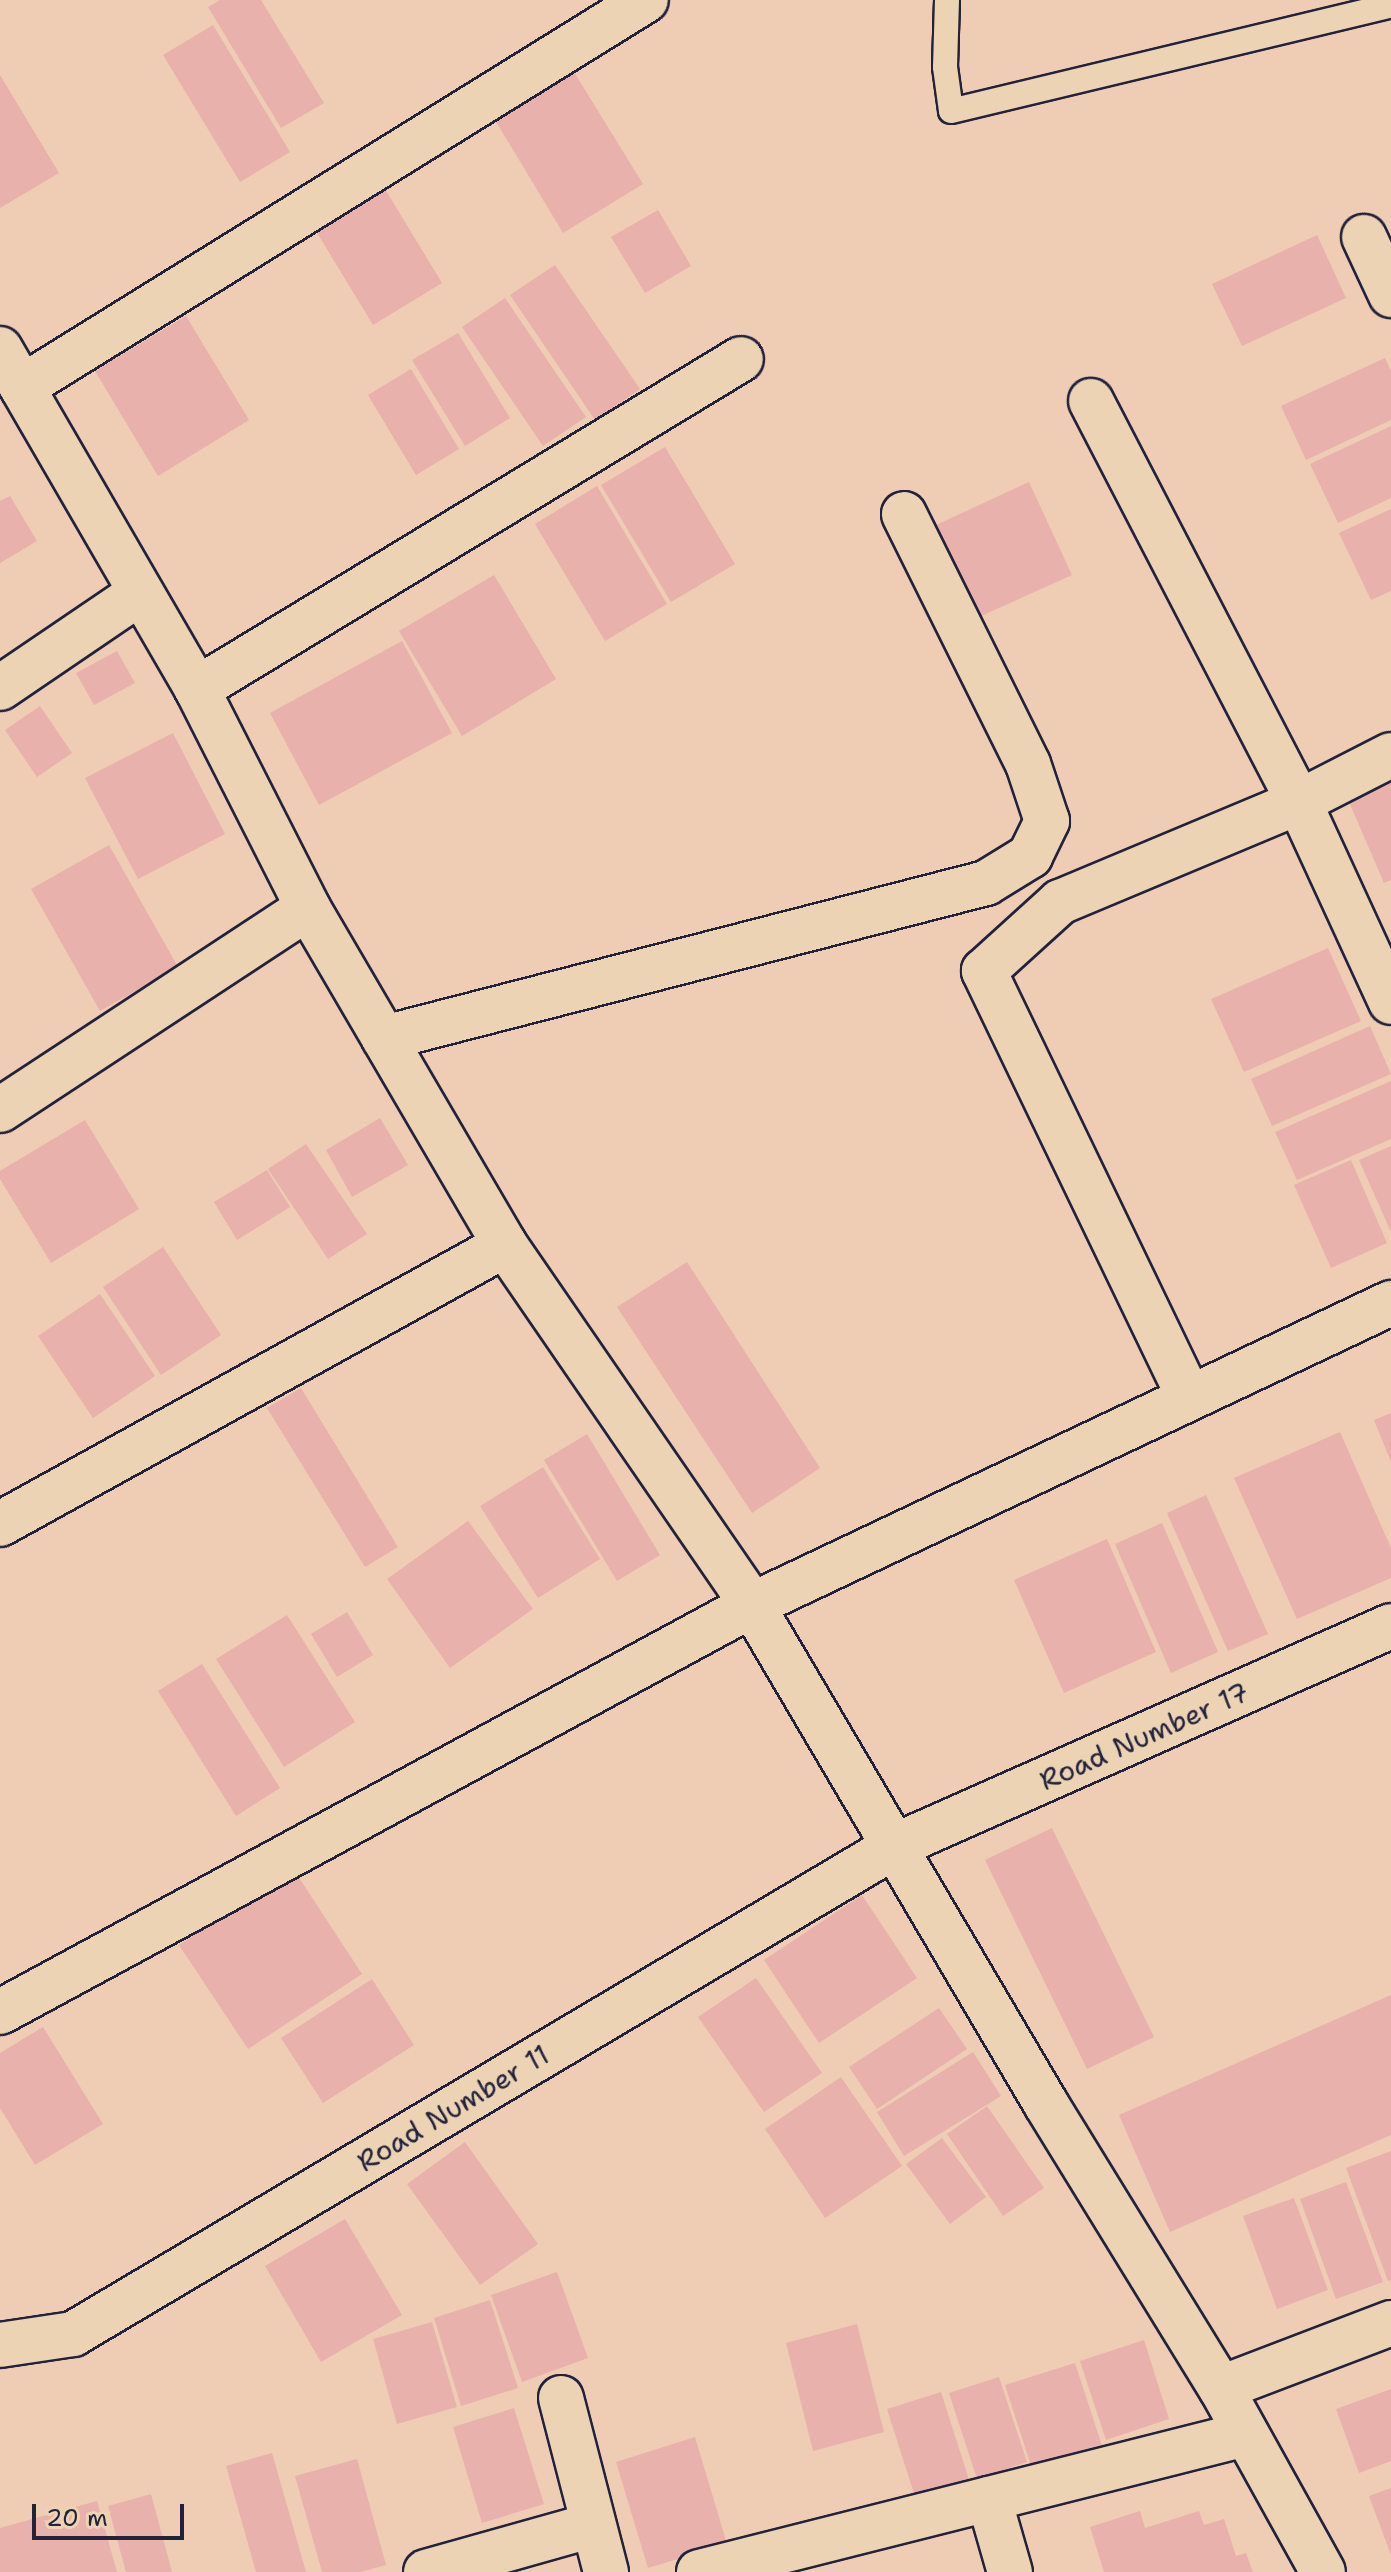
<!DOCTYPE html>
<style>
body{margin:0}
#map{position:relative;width:1391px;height:2572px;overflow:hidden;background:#efccb4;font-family:"Shantell Sans",sans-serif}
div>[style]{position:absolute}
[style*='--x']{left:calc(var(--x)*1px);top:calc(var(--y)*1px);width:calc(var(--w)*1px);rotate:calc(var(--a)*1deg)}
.building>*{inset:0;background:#e8b1ac}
.roads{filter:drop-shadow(2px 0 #22223b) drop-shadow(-2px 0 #22223b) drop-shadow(0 2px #22223b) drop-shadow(0 -2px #22223b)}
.service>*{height:24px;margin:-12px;padding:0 12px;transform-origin:12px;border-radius:12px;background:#ecd3b4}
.minor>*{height:44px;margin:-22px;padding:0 22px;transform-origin:22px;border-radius:22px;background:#ecd3b4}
span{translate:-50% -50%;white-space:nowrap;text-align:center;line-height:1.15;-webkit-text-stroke:7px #ecd3b4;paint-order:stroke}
.street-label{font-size:28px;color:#22223b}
.scale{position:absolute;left:32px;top:2504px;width:152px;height:36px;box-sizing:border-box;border:4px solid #22223b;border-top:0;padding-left:10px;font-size:24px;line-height:28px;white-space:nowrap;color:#22223b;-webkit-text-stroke:6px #ecd3b4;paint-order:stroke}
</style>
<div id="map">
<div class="building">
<div style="clip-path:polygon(220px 0,261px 0,324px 103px,281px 128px,208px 7px)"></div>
<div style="clip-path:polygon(213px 25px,290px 152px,240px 182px,163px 55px)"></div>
<div style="clip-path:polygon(574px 72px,643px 184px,563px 233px,495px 120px)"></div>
<div style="clip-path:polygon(0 75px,59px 173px,0 208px)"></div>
<div style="clip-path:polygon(385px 189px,442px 283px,373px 325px,316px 231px)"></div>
<div style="clip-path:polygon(658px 210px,691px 266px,645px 293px,611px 237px)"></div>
<div style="clip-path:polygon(1317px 235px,1346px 298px,1242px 346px,1212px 284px)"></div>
<div style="clip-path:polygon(555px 265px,640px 389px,595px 420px,510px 295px)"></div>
<div style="clip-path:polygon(505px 298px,586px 417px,543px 446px,462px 327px)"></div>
<div style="clip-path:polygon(186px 316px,249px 420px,158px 476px,95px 371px)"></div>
<div style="clip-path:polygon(458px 333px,510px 418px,465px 446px,412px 360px)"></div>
<div style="clip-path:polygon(1385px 358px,1391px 371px,1391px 420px,1306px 460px,1281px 406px)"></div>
<div style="clip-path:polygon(411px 369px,459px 449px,416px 475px,368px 395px)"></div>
<div style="clip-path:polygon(1391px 426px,1391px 498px,1338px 523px,1310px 464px)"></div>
<div style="clip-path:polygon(665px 447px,735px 564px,671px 602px,601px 485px)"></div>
<div style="clip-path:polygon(1029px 482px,1072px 575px,979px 617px,936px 525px)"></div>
<div style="clip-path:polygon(597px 486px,667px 604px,605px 641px,535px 524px)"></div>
<div style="clip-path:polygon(10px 496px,37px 541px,0 563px,0 501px)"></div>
<div style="clip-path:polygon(1391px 509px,1391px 591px,1371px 600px,1339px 533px)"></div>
<div style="clip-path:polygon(494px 575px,556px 679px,462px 736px,399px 631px)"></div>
<div style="clip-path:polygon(402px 641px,452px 733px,319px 805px,270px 713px)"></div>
<div style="clip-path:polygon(117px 651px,135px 683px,94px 705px,76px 673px)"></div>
<div style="clip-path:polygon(40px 706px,72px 753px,37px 777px,5px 730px)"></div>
<div style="clip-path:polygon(173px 733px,225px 834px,138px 879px,85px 778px)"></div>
<div style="clip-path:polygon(1391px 777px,1391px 880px,1384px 883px,1346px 795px)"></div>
<div style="clip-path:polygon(109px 845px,178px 967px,100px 1011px,31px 889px)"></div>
<div style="clip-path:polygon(1328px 948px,1361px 1021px,1244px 1072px,1211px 999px)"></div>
<div style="clip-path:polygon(1370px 1026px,1391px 1074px,1272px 1126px,1251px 1079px)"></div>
<div style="clip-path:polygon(1391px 1081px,1391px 1139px,1297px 1180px,1275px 1132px)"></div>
<div style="clip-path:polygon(380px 1118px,408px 1165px,352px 1197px,326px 1150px)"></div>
<div style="clip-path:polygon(85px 1120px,139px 1209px,51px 1263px,0 1179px,0 1171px)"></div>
<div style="clip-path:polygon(306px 1144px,367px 1234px,328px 1259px,268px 1169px)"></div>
<div style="clip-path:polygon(1391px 1146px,1391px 1232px,1359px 1160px)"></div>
<div style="clip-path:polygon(1351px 1160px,1387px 1243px,1331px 1268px,1294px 1185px)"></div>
<div style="clip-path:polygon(267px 1170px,290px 1207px,237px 1240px,214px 1202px)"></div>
<div style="clip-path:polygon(163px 1247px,221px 1335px,161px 1375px,103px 1287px)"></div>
<div style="clip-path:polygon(687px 1262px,820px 1468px,752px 1513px,617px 1307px)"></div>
<div style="clip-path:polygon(100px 1294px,155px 1376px,93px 1418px,38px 1336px)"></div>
<div style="clip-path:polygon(301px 1388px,398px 1547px,365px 1567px,267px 1408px)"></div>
<div style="clip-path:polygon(1391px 1413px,1391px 1462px,1374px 1420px)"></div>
<div style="clip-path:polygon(1340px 1432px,1391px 1548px,1391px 1578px,1297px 1619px,1234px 1478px)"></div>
<div style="clip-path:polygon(587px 1434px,660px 1555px,617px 1581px,544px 1460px)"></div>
<div style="clip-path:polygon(543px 1467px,600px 1559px,538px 1598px,480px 1506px)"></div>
<div style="clip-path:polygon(1206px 1495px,1268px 1634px,1228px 1651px,1167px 1513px)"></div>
<div style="clip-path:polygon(468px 1521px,533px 1609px,450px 1668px,387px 1579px)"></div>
<div style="clip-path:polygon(1162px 1523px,1218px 1652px,1171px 1673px,1115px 1544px)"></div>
<div style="clip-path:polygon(1107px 1539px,1156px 1652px,1064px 1693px,1014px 1580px)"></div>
<div style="clip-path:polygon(347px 1612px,373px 1655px,337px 1677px,311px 1634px)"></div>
<div style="clip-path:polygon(287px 1615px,355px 1722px,284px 1767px,216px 1659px)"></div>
<div style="clip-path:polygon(202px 1664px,280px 1788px,236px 1816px,158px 1691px)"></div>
<div style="clip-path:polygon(1052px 1828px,1154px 2037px,1087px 2069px,985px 1860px)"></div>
<div style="clip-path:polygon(294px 1870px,362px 1974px,248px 2049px,179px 1945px)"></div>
<div style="clip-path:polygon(862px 1895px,917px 1978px,819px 2043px,764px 1960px)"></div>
<div style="clip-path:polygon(756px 1978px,822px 2073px,764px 2112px,698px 2017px)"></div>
<div style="clip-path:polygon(372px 1979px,414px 2045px,323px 2103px,281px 2038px)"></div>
<div style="clip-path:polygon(1391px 1995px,1391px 2135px,1170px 2232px,1119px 2115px)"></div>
<div style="clip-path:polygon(939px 2008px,967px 2049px,877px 2109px,849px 2067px)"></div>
<div style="clip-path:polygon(43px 2027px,103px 2124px,35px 2165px,0 2108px,0 2053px)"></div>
<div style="clip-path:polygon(973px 2052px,1001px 2096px,904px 2156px,877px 2112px)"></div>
<div style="clip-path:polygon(841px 2077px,902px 2166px,825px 2218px,765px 2129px)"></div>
<div style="clip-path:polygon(987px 2106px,1044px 2188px,1003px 2216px,947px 2134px)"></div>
<div style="clip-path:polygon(942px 2138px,986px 2197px,950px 2224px,906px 2164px)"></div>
<div style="clip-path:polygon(465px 2142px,538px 2244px,480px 2285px,407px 2184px)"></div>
<div style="clip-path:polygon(1391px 2151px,1391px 2280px,1388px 2281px,1346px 2168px)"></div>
<div style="clip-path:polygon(1346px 2182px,1383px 2282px,1336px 2299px,1300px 2199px)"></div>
<div style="clip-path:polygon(1294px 2198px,1328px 2290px,1277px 2309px,1243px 2216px)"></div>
<div style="clip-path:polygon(345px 2219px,402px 2315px,321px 2362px,265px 2266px)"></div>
<div style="clip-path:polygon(557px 2272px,588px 2358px,522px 2382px,491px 2295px)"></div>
<div style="clip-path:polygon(490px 2300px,518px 2388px,461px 2406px,434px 2318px)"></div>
<div style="clip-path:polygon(432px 2322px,457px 2407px,397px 2424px,373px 2339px)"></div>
<div style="clip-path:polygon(857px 2324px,884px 2432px,813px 2451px,786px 2343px)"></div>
<div style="clip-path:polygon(1144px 2340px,1169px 2419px,1106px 2440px,1080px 2361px)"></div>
<div style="clip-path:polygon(1075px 2363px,1103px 2449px,1033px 2472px,1005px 2385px)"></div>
<div style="clip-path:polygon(999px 2377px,1027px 2462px,977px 2479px,949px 2393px)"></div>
<div style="clip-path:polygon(1391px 2389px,1391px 2461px,1359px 2473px,1336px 2409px)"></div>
<div style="clip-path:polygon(941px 2392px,972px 2489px,918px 2506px,887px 2409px)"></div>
<div style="clip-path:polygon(514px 2408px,544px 2504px,482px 2523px,453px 2427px)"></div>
<div style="clip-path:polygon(695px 2437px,727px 2544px,648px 2568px,616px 2462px)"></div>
<div style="clip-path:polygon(272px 2453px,306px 2572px,256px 2572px,226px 2466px)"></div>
<div style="clip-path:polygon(357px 2459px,386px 2565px,360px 2572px,322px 2572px,295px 2476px)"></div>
<div style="clip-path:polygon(1391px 2488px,1391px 2555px,1369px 2496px)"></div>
<div style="clip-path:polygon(151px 2494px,172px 2572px,126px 2572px,108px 2506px)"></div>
<div style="clip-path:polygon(97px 2501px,117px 2572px,0 2572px,0 2528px)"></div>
<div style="clip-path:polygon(1140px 2511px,1145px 2528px,1199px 2511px,1204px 2525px,1224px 2519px,1236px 2556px,1246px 2553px,1253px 2572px,1104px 2572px,1090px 2527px)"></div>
</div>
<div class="roads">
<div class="service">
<div style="--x:947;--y:0;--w:67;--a:91.7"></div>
<div style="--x:945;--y:67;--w:44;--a:82.2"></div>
<div style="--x:951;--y:111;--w:453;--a:-13.5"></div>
</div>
<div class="minor">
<div style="--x:1364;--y:237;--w:64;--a:65"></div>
<div style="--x:0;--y:349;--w:393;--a:59.9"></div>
<div style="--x:197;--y:689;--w:246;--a:63.1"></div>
<div style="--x:308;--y:908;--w:390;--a:59.7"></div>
<div style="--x:505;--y:1245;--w:437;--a:55.5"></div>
<div style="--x:752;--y:1605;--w:579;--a:59.49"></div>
<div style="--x:1046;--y:2104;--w:334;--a:58.4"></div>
<div style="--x:1221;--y:2388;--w:210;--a:61"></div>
<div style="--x:22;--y:387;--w:734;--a:-31.81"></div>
<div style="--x:1091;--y:401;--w:452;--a:62.6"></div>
<div style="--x:1299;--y:802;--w:220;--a:65.3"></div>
<div style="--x:0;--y:688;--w:169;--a:-34.2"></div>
<div style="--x:197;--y:689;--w:636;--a:-31.24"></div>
<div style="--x:384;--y:1038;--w:622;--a:-14.44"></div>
<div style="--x:986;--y:883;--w:52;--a:-31.5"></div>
<div style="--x:1030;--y:856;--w:39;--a:-64"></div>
<div style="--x:1047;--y:821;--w:60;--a:-108.4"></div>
<div style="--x:1028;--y:764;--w:279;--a:-116.4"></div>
<div style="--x:0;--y:1110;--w:368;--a:-33.3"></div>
<div style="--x:1189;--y:1397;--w:473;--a:-115.7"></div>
<div style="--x:984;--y:971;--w:103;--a:-42.2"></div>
<div style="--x:1060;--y:902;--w:259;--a:-22.7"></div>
<div style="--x:1299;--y:802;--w:103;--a:-27.1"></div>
<div style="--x:0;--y:1524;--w:577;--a:-28.92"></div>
<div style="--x:0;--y:2012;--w:855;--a:-28.42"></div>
<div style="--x:752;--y:1605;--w:707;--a:-25.3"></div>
<div style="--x:0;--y:2345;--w:74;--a:-8.6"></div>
<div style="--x:73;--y:2334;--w:958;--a:-30.69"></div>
<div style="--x:897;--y:1845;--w:540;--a:-23.91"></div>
<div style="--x:1221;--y:2388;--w:182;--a:-20.9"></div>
<div style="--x:561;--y:2398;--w:180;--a:75.5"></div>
<div style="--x:989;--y:2499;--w:76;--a:74"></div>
<div style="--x:426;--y:2572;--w:173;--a:-15.7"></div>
<div style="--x:699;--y:2572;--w:564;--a:-14.16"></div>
</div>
</div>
<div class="street-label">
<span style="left:1144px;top:1736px;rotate:-24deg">Road Number 17</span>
<span style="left:453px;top:2108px;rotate:-31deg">Road Number 11</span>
</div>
<div class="scale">20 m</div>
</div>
